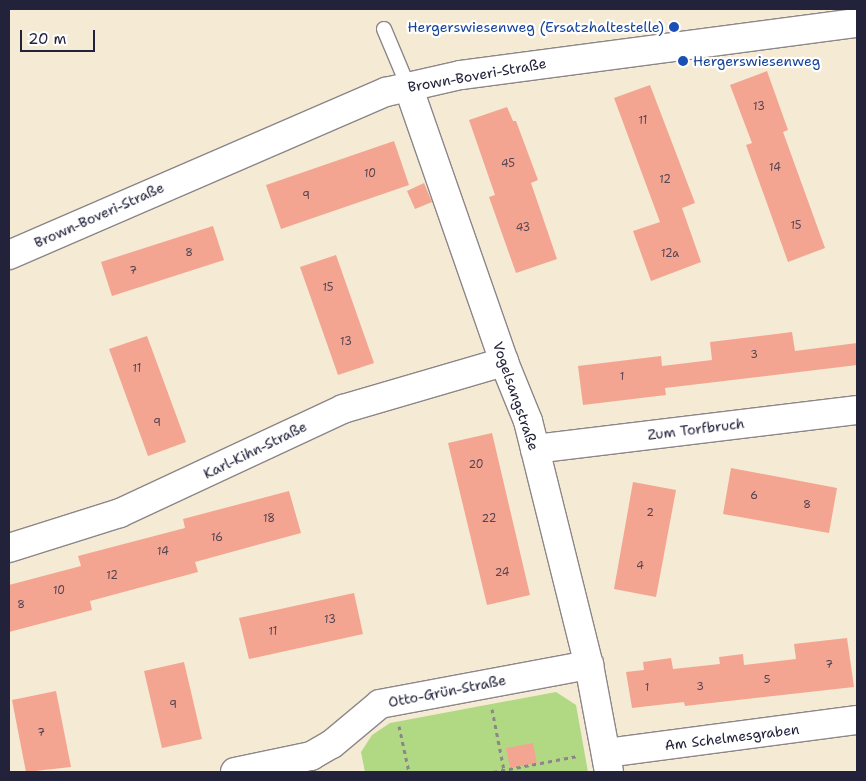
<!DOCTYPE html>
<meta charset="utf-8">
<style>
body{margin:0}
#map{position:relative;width:866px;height:781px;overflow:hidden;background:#f5ead4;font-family:"Shantell Sans",sans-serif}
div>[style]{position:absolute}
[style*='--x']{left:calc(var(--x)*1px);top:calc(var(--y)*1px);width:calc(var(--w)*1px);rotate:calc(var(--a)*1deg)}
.green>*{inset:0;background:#b1d983}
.building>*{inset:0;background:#f3a591}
.path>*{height:3px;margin-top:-1.5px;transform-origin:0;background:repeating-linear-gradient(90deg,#8c8688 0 4px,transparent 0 8px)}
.roads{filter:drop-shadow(1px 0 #8c8688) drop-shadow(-1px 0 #8c8688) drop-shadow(0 1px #8c8688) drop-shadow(0 -1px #8c8688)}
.lane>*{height:14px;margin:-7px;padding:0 7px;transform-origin:7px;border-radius:7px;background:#fff}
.street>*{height:28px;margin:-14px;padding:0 14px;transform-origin:14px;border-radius:14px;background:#fff}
.dots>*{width:14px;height:14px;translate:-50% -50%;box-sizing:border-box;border:2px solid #fff;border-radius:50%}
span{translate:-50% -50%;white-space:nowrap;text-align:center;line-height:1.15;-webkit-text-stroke:4.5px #fff;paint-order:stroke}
.number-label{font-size:11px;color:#564350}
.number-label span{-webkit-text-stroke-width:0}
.transit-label{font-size:14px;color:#164399}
.right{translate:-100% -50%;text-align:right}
.left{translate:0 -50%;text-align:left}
.street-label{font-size:14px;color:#22223b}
.frame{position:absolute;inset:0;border:10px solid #22223b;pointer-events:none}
.scale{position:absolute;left:20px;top:30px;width:75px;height:22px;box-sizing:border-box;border:2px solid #22223b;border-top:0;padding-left:6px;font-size:15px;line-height:18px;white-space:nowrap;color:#22223b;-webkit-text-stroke:4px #fff;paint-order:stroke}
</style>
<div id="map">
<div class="green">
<div style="clip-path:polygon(556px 692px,576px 705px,588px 772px,365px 772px,361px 752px,372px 735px,390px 723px)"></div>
</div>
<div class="building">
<div style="clip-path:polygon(767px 71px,788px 130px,783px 132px,825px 248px,788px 262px,746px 145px,752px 143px,730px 85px)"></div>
<div style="clip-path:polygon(650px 85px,695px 203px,682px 208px,701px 262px,651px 281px,633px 231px,660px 222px,614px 98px)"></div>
<div style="clip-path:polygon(507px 107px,513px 121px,516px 121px,538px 180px,531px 183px,557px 259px,516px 273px,489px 197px,495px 195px,469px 120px)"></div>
<div style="clip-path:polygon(394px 141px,409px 185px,281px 229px,266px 185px)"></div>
<div style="clip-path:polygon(424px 183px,432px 202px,415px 209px,407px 191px)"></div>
<div style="clip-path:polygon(213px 226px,224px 260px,112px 296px,101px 262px)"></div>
<div style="clip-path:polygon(336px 255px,374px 363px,338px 375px,300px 267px)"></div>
<div style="clip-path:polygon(792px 332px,795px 351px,857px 343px,857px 365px,665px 388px,666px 395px,583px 405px,578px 366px,661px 356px,662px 366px,712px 360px,710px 342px)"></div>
<div style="clip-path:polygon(147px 336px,186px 442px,148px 456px,109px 349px)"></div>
<div style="clip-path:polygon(492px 433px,530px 595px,487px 605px,448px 443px)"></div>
<div style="clip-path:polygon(731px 468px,837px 488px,829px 533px,723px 514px)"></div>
<div style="clip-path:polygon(633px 482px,676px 490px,656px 597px,614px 589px)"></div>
<div style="clip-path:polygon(289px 491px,301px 533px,195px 562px,198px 572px,90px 601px,92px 610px,9px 632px,9px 585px,81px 566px,78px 556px,185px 528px,183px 519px)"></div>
<div style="clip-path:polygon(354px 593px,363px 634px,249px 659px,239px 618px)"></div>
<div style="clip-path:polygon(847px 638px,854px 687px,685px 706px,684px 702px,632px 708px,626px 672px,644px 670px,643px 662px,671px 658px,673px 669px,720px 664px,719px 657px,743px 654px,744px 665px,796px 659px,794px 644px)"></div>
<div style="clip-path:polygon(184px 662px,202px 739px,162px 748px,144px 671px)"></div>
<div style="clip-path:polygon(56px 691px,71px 767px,26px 772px,12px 700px)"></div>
<div style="clip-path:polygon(533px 743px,537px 763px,510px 768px,506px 748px)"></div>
</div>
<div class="path">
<div style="--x:492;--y:709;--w:62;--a:78.9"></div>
<div style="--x:399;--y:726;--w:47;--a:77.7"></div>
<div style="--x:493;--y:772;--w:86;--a:-10.7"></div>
</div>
<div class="roads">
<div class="lane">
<div style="--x:384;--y:29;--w:62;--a:67.2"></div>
</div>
<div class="street">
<div style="--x:408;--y:86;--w:292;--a:70.8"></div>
<div style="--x:504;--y:362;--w:64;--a:67.9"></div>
<div style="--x:528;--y:421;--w:252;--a:76"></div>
<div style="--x:589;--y:665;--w:109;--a:79.4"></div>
<div style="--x:9;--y:255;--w:411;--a:-23.4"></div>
<div style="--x:386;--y:92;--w:77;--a:-12.8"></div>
<div style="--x:461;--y:75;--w:399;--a:-7.5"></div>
<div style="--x:535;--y:449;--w:324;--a:-6.9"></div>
<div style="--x:9;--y:548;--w:116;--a:-17.5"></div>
<div style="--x:120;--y:513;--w:246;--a:-25"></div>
<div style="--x:343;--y:409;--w:168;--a:-16.3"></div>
<div style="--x:606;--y:753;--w:253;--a:-7.5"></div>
<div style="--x:235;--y:772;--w:78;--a:-11.9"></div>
<div style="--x:311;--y:756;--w:24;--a:-30"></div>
<div style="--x:332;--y:744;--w:62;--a:-39.8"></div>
<div style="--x:380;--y:704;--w:213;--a:-10.6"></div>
</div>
</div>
<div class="dots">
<div style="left:674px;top:27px;background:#1a4fb4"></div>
<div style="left:683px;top:61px;background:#1a4fb4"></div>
</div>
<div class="number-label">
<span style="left:759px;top:107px">13</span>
<span style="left:643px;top:121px">11</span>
<span style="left:508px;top:164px">45</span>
<span style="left:775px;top:168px">14</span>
<span style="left:370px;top:174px">10</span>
<span style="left:665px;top:180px">12</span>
<span style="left:306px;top:196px">9</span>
<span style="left:796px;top:226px">15</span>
<span style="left:523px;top:228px">43</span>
<span style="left:189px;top:253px">8</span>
<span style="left:670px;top:254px">12a</span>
<span style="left:133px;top:271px">7</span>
<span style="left:328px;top:288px">15</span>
<span style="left:346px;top:342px">13</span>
<span style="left:754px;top:355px">3</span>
<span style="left:137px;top:369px">11</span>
<span style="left:622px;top:377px">1</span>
<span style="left:157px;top:423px">9</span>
<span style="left:476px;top:465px">20</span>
<span style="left:754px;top:496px">6</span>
<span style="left:807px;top:505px">8</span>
<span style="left:650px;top:513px">2</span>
<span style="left:269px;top:519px">18</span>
<span style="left:489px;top:519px">22</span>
<span style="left:217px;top:538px">16</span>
<span style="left:163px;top:552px">14</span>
<span style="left:640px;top:566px">4</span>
<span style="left:502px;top:573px">24</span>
<span style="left:112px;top:576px">12</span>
<span style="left:59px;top:591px">10</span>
<span style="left:21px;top:605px">8</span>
<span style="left:330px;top:620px">13</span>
<span style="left:273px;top:632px">11</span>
<span style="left:829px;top:665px">7</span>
<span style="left:767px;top:680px">5</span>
<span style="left:700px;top:687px">3</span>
<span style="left:647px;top:688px">1</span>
<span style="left:173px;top:705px">9</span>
<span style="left:41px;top:733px">7</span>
</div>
<div class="transit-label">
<span class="right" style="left:664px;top:27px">Hergerswiesenweg (Ersatzhaltestelle)</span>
<span class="left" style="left:693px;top:61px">Hergerswiesenweg</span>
</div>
<div class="street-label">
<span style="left:477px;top:75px;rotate:-10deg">Brown-Boveri-Straße</span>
<span style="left:99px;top:215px;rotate:-24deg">Brown-Boveri-Straße</span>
<span style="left:516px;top:396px;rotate:71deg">Vogelsangstraße</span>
<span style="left:696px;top:429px;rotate:-7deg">Zum Torfbruch</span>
<span style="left:255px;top:450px;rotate:-26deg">Karl-Kihn-Straße</span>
<span style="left:447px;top:691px;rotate:-11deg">Otto-Grün-Straße</span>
<span style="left:732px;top:737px;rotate:-7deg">Am Schelmesgraben</span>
</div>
<div class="frame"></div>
<div class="scale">20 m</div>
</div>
